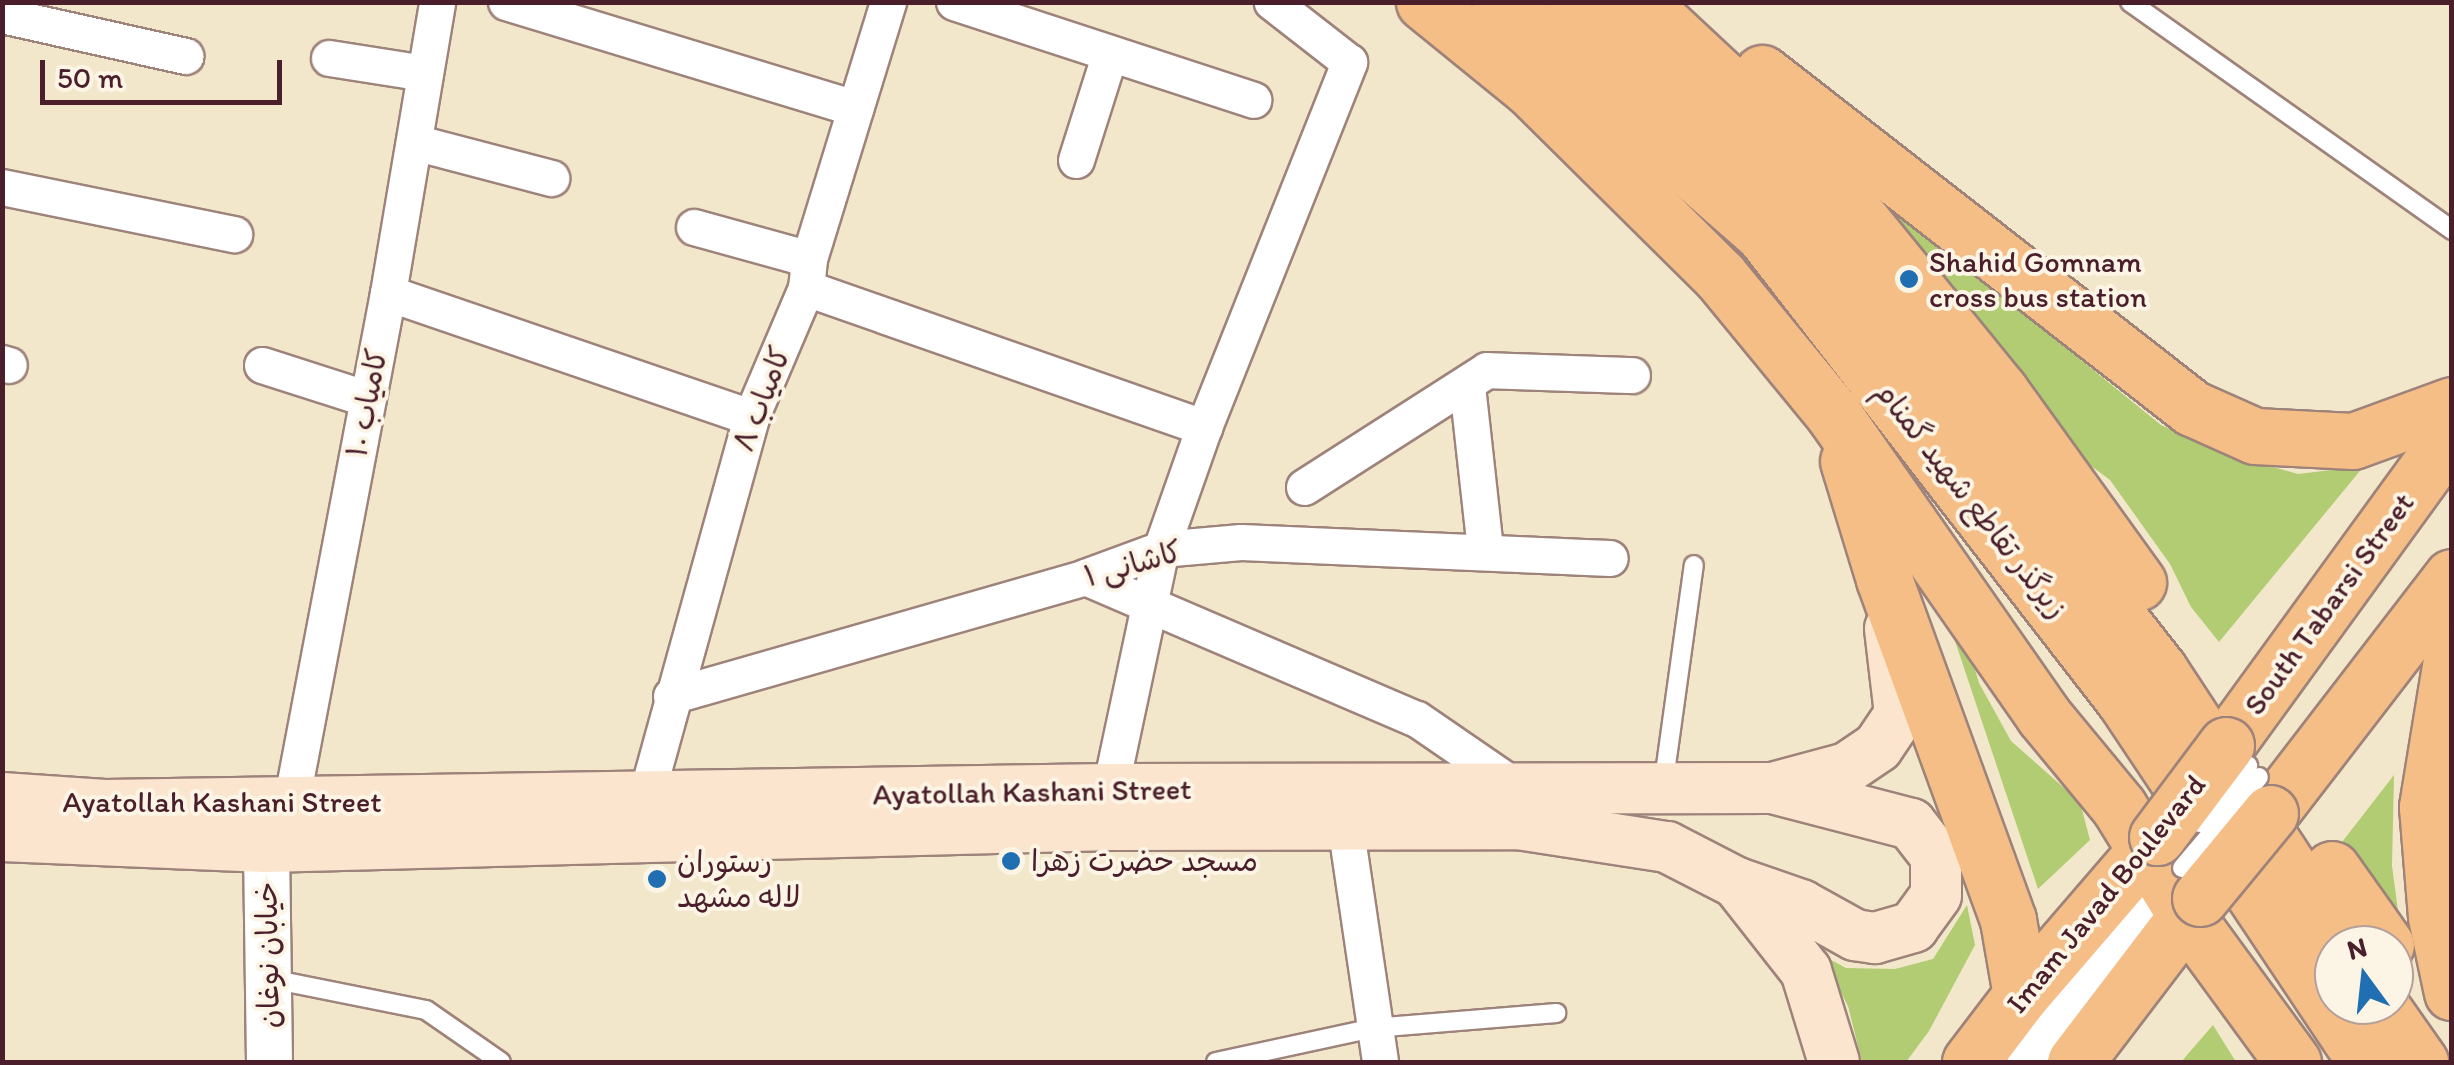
<!DOCTYPE html>
<meta charset="utf-8">
<style>
body{margin:0}
#map{position:relative;width:2454px;height:1065px;overflow:hidden;background:#f3e7cb;font-family:Itim,"Playpen Sans Arabic",sans-serif}
div>[style]{position:absolute}
[style*='--x']{left:calc(var(--x)*1px);top:calc(var(--y)*1px);width:calc(var(--w)*1px);rotate:calc(var(--a)*1deg)}
.green>*{inset:0;background:#b1cc73}
.roads{filter:drop-shadow(2px 0 #9e837b) drop-shadow(-2px 0 #9e837b) drop-shadow(0 2px #9e837b) drop-shadow(0 -2px #9e837b)}
.service>*{height:18px;margin:-9px;padding:0 9px;transform-origin:9px;border-radius:9px;background:#fff}
.minor>*{height:35px;margin:-17.5px;padding:0 17.5px;transform-origin:17.5px;border-radius:17.5px;background:#fff}
.tertiary>*{height:45px;margin:-22.5px;padding:0 22.5px;transform-origin:22.5px;border-radius:22.5px;background:#fff}
.secondary>*{height:50px;margin:-25px;padding:0 25px;transform-origin:25px;border-radius:25px;background:#fbe5cf}
.primary>*{height:55px;margin:-27.5px;padding:0 27.5px;transform-origin:27.5px;border-radius:27.5px;background:#f6be87}
.bridges{filter:drop-shadow(2px 0 #9e837b) drop-shadow(-2px 0 #9e837b) drop-shadow(0 2px #9e837b) drop-shadow(0 -2px #9e837b)}
.service-bridge>*{height:18px;margin:-9px;padding:0 9px;transform-origin:9px;border-radius:9px;background:#fff}
.primary-bridge>*{height:55px;margin:-27.5px;padding:0 27.5px;transform-origin:27.5px;border-radius:27.5px;background:#f6be87}
.dots>*{width:28px;height:28px;translate:-50% -50%;box-sizing:border-box;border:5px solid #fcf5e5;border-radius:50%}
span{translate:-50% -50%;white-space:nowrap;text-align:center;line-height:1.15;-webkit-text-stroke:8px #fcf5e5;paint-order:stroke}
.poi-label{font-size:30px;color:#4a1f2b}
.left{translate:0 -50%;text-align:left}
.street-label{font-size:30px;color:#4a1f2b}
.frame{position:absolute;inset:0;border:5px solid #4a1f2b;pointer-events:none}
.north{position:absolute;left:2314px;top:925px;width:100px;height:100px;box-sizing:border-box;background:#fcf5e5;border:2px solid #b59f9b;border-radius:50%;rotate:345deg;font-size:28px;font-weight:700;line-height:40px;text-align:center;color:#4a1f2b}
.north::after{content:'';display:block;margin:auto;width:35px;height:45px;background:#1f6fb2;clip-path:polygon(50% 0,100% 100%,50% 72%,0 100%)}
.scale{position:absolute;left:40px;top:60px;width:242px;height:45px;box-sizing:border-box;border:5px solid #4a1f2b;border-top:0;padding-left:12px;font-size:30px;line-height:35px;white-space:nowrap;color:#4a1f2b;-webkit-text-stroke:8px #fcf5e5;paint-order:stroke}
</style>
<div id="map">
<div class="green">
<div style="clip-path:polygon(1869px 188px,2161px 425px,2228px 454px,2298px 474px,2364px 466px,2219px 642px,2191px 607px,2170px 564px,2110px 480px,2071px 451px,1898px 218px)"></div>
<div style="clip-path:polygon(1947px 617px,1962px 624px,1979px 683px,2011px 741px,2080px 802px,2090px 840px,2038px 889px)"></div>
<div style="clip-path:polygon(2394px 775px,2392px 866px,2403px 948px,2332px 855px)"></div>
<div style="clip-path:polygon(1967px 905px,1975px 945px,1929px 1031px,1906px 1062px,1862px 1062px,1848px 1006px,1822px 955px,1846px 968px,1895px 969px,1933px 959px)"></div>
<div style="clip-path:polygon(2213px 1025px,2236px 1062px,2181px 1062px)"></div>
</div>
<div class="roads">
<div class="service">
<div style="--x:2130;--y:2;--w:395;--a:35.3"></div>
<div style="--x:1663;--y:787;--w:224;--a:-82.1"></div>
<div style="--x:271;--y:979;--w:158;--a:11.3"></div>
<div style="--x:426;--y:1010;--w:91;--a:34.7"></div>
<div style="--x:1216;--y:1062;--w:161;--a:-12.2"></div>
<div style="--x:1373;--y:1028;--w:184;--a:-4.7"></div>
<div style="--x:2016;--y:1062;--w:219;--a:-53"></div>
<div style="--x:2035;--y:1062;--w:214;--a:-53"></div>
</div>
<div class="minor">
<div style="--x:506;--y:2;--w:365;--a:16.9"></div>
<div style="--x:954;--y:2;--w:315;--a:18.1"></div>
<div style="--x:2;--y:15;--w:188;--a:12.6"></div>
<div style="--x:329;--y:58;--w:97;--a:8.9"></div>
<div style="--x:414;--y:142;--w:142;--a:14.7"></div>
<div style="--x:1076;--y:160;--w:112;--a:-72.4"></div>
<div style="--x:2;--y:187;--w:237;--a:11.5"></div>
<div style="--x:694;--y:227;--w:119;--a:15.5"></div>
<div style="--x:806;--y:288;--w:422;--a:19.3"></div>
<div style="--x:388;--y:293;--w:384;--a:18.9"></div>
<div style="--x:2;--y:363;--w:7;--a:16"></div>
<div style="--x:262;--y:365;--w:111;--a:17.8"></div>
<div style="--x:1467;--y:386;--w:165;--a:83.7"></div>
<div style="--x:1304;--y:487;--w:217;--a:-32.6"></div>
<div style="--x:1487;--y:370;--w:145;--a:2"></div>
<div style="--x:1085;--y:577;--w:361;--a:23.2"></div>
<div style="--x:1417;--y:719;--w:120;--a:34.5"></div>
<div style="--x:671;--y:696;--w:431;--a:-16"></div>
<div style="--x:1085;--y:577;--w:81;--a:-20.2"></div>
<div style="--x:1161;--y:549;--w:80;--a:-5"></div>
<div style="--x:1241;--y:542;--w:369;--a:2.5"></div>
<div style="--x:1110;--y:789;--w:245;--a:-78"></div>
<div style="--x:1161;--y:549;--w:129;--a:-70.6"></div>
<div style="--x:1204;--y:427;--w:393;--a:-68.3"></div>
<div style="--x:1349;--y:62;--w:98;--a:-142.1"></div>
<div style="--x:645;--y:800;--w:397;--a:-74.5"></div>
<div style="--x:751;--y:417;--w:140;--a:-66.9"></div>
<div style="--x:806;--y:288;--w:29;--a:-84"></div>
<div style="--x:809;--y:259;--w:269;--a:-72.9"></div>
<div style="--x:291;--y:803;--w:519;--a:-79.23"></div>
<div style="--x:388;--y:293;--w:295;--a:-80.4"></div>
<div style="--x:1345;--y:824;--w:241;--a:81.6"></div>
</div>
<div class="tertiary">
<div style="--x:266;--y:847;--w:215;--a:89.2"></div>
</div>
<div class="secondary">
<div style="--x:2;--y:798;--w:103;--a:3.9"></div>
<div style="--x:105;--y:805;--w:1005;--a:-0.91"></div>
<div style="--x:1110;--y:789;--w:663;--a:-0.09"></div>
<div style="--x:1773;--y:788;--w:77;--a:-15.1"></div>
<div style="--x:1847;--y:768;--w:37;--a:-34"></div>
<div style="--x:1878;--y:747;--w:40;--a:-56"></div>
<div style="--x:1900;--y:714;--w:86;--a:-96.7"></div>
<div style="--x:2;--y:836;--w:264;--a:2.4"></div>
<div style="--x:266;--y:847;--w:845;--a:-1.49"></div>
<div style="--x:1111;--y:825;--w:407;--a:-0.1"></div>
<div style="--x:1518;--y:824;--w:151;--a:8.8"></div>
<div style="--x:1667;--y:847;--w:79;--a:27.2"></div>
<div style="--x:1737;--y:883;--w:112;--a:51.9"></div>
<div style="--x:1806;--y:971;--w:95;--a:72.9"></div>
<div style="--x:1737;--y:883;--w:68;--a:19"></div>
<div style="--x:1801;--y:905;--w:62;--a:29.1"></div>
<div style="--x:1855;--y:935;--w:20;--a:9"></div>
<div style="--x:1875;--y:938;--w:40;--a:-16"></div>
<div style="--x:1913;--y:927;--w:39;--a:-54"></div>
<div style="--x:1936;--y:895;--w:39;--a:-90"></div>
<div style="--x:1936;--y:856;--w:41;--a:-128"></div>
<div style="--x:1911;--y:824;--w:143;--a:-165.4"></div>
</div>
<div class="primary">
<div style="--x:1424;--y:2;--w:136;--a:39.1"></div>
<div style="--x:1530;--y:88;--w:267;--a:44.7"></div>
<div style="--x:1720;--y:276;--w:180;--a:50.6"></div>
<div style="--x:1834;--y:415;--w:366;--a:55.1"></div>
<div style="--x:2043;--y:715;--w:119;--a:50.4"></div>
<div style="--x:2119;--y:807;--w:128;--a:58.4"></div>
<div style="--x:2186;--y:916;--w:181;--a:53.8"></div>
<div style="--x:1499;--y:2;--w:353;--a:41.3"></div>
<div style="--x:1764;--y:235;--w:589;--a:52.24"></div>
<div style="--x:2125;--y:701;--w:434;--a:56.3"></div>
<div style="--x:1571;--y:2;--w:302;--a:42"></div>
<div style="--x:1795;--y:204;--w:593;--a:51.99"></div>
<div style="--x:2160;--y:671;--w:328;--a:56.7"></div>
<div style="--x:1640;--y:2;--w:249;--a:43"></div>
<div style="--x:1822;--y:172;--w:282;--a:50.9"></div>
<div style="--x:2000;--y:391;--w:236;--a:54.2"></div>
<div style="--x:1762;--y:73;--w:545;--a:37.92"></div>
<div style="--x:2192;--y:408;--w:69;--a:24"></div>
<div style="--x:2255;--y:436;--w:98;--a:2.9"></div>
<div style="--x:2353;--y:441;--w:105;--a:-20"></div>
<div style="--x:1848;--y:461;--w:123;--a:73"></div>
<div style="--x:1884;--y:579;--w:363;--a:70"></div>
<div style="--x:2008;--y:920;--w:76;--a:80.2"></div>
<div style="--x:2452;--y:654;--w:155;--a:99.3"></div>
<div style="--x:2427;--y:807;--w:110;--a:85.3"></div>
<div style="--x:2436;--y:917;--w:77;--a:78"></div>
<div style="--x:2226;--y:745;--w:384;--a:-54"></div>
<div style="--x:2270;--y:813;--w:298;--a:-52.4"></div>
<div style="--x:2332;--y:869;--w:93;--a:54.6"></div>
<div style="--x:2380;--y:1005;--w:70;--a:54.9"></div>
<div style="--x:1970;--y:1062;--w:84;--a:-52.7"></div>
<div style="--x:2021;--y:995;--w:208;--a:-49.3"></div>
<div style="--x:2075;--y:1062;--w:206;--a:-52.7"></div>
</div>
</div>
<div class="bridges">
<div class="service-bridge">
<div style="--x:2200;--y:823;--w:75;--a:-49.9"></div>
<div style="--x:2182;--y:868;--w:119;--a:-49.8"></div>
</div>
<div class="primary-bridge">
<div style="--x:2157;--y:837;--w:115;--a:-53.1"></div>
<div style="--x:2200;--y:898;--w:110;--a:-50.5"></div>
</div>
</div>
<div class="dots">
<div style="left:1909px;top:279px;background:#1f6fb2"></div>
<div style="left:1011px;top:861px;background:#1f6fb2"></div>
<div style="left:657px;top:879px;background:#1f6fb2"></div>
</div>
<div class="poi-label">
<span class="left" style="left:1929px;top:279px">Shahid Gomnam<br>cross bus station</span>
<span class="left" style="left:1031px;top:861px">مسجد حضرت زهرا</span>
<span class="left" style="left:677px;top:879px">رستوران<br>لاله مشهد</span>
</div>
<div class="street-label">
<span style="left:762px;top:399px;rotate:-69deg">کامیاب ۸</span>
<span style="left:367px;top:403px;rotate:-79deg">کامیاب ۱۰</span>
<span style="left:1971px;top:500px;rotate:52deg">زیرگذر تقاطع شهید گمنام</span>
<span style="left:1133px;top:564px;rotate:-16deg">کاشانی ۱</span>
<span style="left:2329px;top:604px;rotate:-54deg">South Tabarsi Street</span>
<span style="left:1032px;top:792px;rotate:-1deg">Ayatollah Kashani Street</span>
<span style="left:222px;top:802px">Ayatollah Kashani Street</span>
<span style="left:2106px;top:894px;rotate:-51deg">Imam Javad Boulevard</span>
<span style="left:268px;top:955px;rotate:-91deg">خیابان نوغان</span>
</div>
<div class="frame"></div>
<div class="north">N</div>
<div class="scale">50 m</div>
</div>
